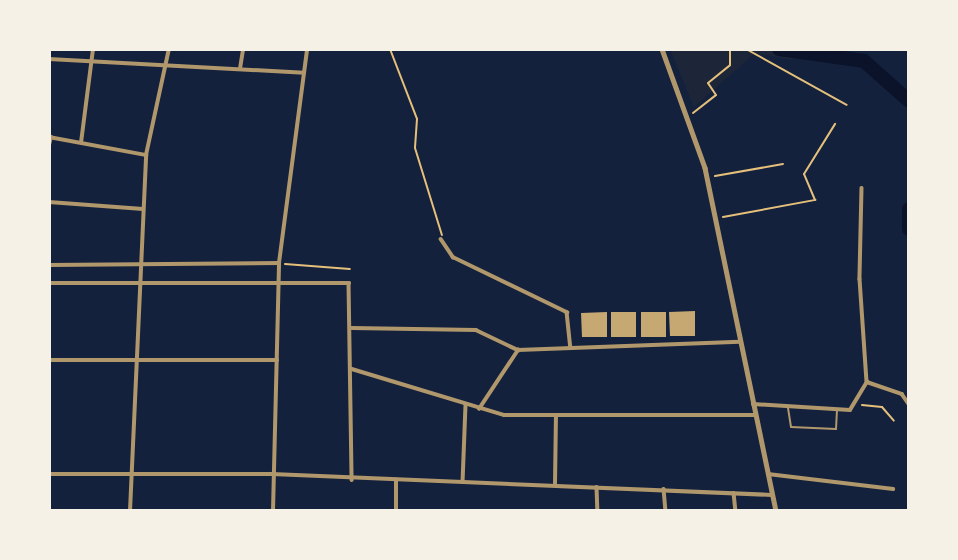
<!DOCTYPE html>
<style>
body{margin:0}
#map{position:relative;width:958px;height:560px;overflow:hidden;background:#14213d;font-family:"Exo 2",sans-serif}
div>[style]{position:absolute}
[style*='--x']{left:calc(var(--x)*1px);top:calc(var(--y)*1px);width:calc(var(--w)*1px);rotate:calc(var(--a)*1deg)}
.green>*{inset:0;background:#1d2539}
.river>*{height:14px;margin:-7px;padding:0 7px;transform-origin:7px;border-radius:7px;background:#0b132b}
.building>*{inset:0;background:#c6a872}
.path>*{height:2px;margin:-1px;padding:0 1px;transform-origin:1px;border-radius:1px;background:#e5c07b}
.service>*{height:2px;margin:-1px;padding:0 1px;transform-origin:1px;border-radius:1px;background:#b1986c}
.minor>*{height:3.5px;margin:-1.75px;padding:0 1.75px;transform-origin:1.75px;border-radius:1.75px;background:#b1986c}
.tertiary>*{height:4.5px;margin:-2.25px;padding:0 2.25px;transform-origin:2.25px;border-radius:2.25px;background:#b1986c}
span{translate:-50% -50%;white-space:nowrap;text-align:center;line-height:1.15;-webkit-text-stroke:5px #f6f1e7;paint-order:stroke}
.frame{position:absolute;inset:0;border:51px solid #f6f1e7;pointer-events:none}
</style>
<div id="map">
<div class="green">
<div style="clip-path:polygon(670px 49px,792px 49px,794px 60px,755px 53px,694px 107px)"></div>
</div>
<div class="river">
<div style="--x:779;--y:49;--w:86;--a:8"></div>
<div style="--x:864;--y:61;--w:60;--a:41.6"></div>
<div style="--x:909;--y:209;--w:20;--a:90"></div>
</div>
<div class="building">
<div style="clip-path:polygon(695px 311px,695px 336px,670px 336px,669px 312px)"></div>
<div style="clip-path:polygon(607px 312px,607px 337px,582px 337px,581px 313px)"></div>
<div style="clip-path:polygon(611px 312px,636px 312px,636px 337px,611px 337px)"></div>
<div style="clip-path:polygon(641px 312px,666px 312px,666px 337px,641px 337px)"></div>
</div>
<div class="path">
<div style="--x:390;--y:49;--w:75;--a:68.9"></div>
<div style="--x:417;--y:119;--w:29;--a:94"></div>
<div style="--x:415;--y:148;--w:91;--a:72.8"></div>
<div style="--x:746;--y:49;--w:115;--a:29"></div>
<div style="--x:693;--y:113;--w:29;--a:-38"></div>
<div style="--x:716;--y:95;--w:14;--a:-124"></div>
<div style="--x:708;--y:83;--w:28;--a:-39"></div>
<div style="--x:730;--y:65;--w:16;--a:-90"></div>
<div style="--x:715;--y:176;--w:69;--a:-10"></div>
<div style="--x:723;--y:217;--w:94;--a:-10.5"></div>
<div style="--x:815;--y:200;--w:28;--a:-113"></div>
<div style="--x:804;--y:174;--w:59;--a:-58.2"></div>
<div style="--x:285;--y:264;--w:65;--a:4.4"></div>
<div style="--x:862;--y:405;--w:20;--a:6"></div>
<div style="--x:882;--y:407;--w:18;--a:49"></div>
</div>
<div class="service">
<div style="--x:788;--y:408;--w:19;--a:81"></div>
<div style="--x:791;--y:427;--w:45;--a:2.5"></div>
<div style="--x:836;--y:429;--w:18;--a:-87"></div>
</div>
<div class="minor">
<div style="--x:49;--y:59;--w:255;--a:3.1"></div>
<div style="--x:240;--y:69;--w:20;--a:-81"></div>
<div style="--x:49;--y:137;--w:99;--a:10.5"></div>
<div style="--x:81;--y:143;--w:95;--a:-82.7"></div>
<div style="--x:49;--y:145;--w:8;--a:-76"></div>
<div style="--x:862;--y:188;--w:91;--a:91.3"></div>
<div style="--x:860;--y:279;--w:103;--a:86.1"></div>
<div style="--x:49;--y:202;--w:94;--a:4.3"></div>
<div style="--x:441;--y:239;--w:22;--a:56"></div>
<div style="--x:453;--y:257;--w:127;--a:25.8"></div>
<div style="--x:567;--y:312;--w:36;--a:84"></div>
<div style="--x:49;--y:265;--w:230;--a:-0.5"></div>
<div style="--x:49;--y:283;--w:300;--a:0"></div>
<div style="--x:349;--y:283;--w:197;--a:89.1"></div>
<div style="--x:352;--y:328;--w:124;--a:0.9"></div>
<div style="--x:476;--y:330;--w:47;--a:25.5"></div>
<div style="--x:518;--y:350;--w:222;--a:-2.1"></div>
<div style="--x:49;--y:360;--w:228;--a:0"></div>
<div style="--x:352;--y:369;--w:159;--a:16.8"></div>
<div style="--x:504;--y:415;--w:251;--a:0"></div>
<div style="--x:753;--y:404;--w:97;--a:3.5"></div>
<div style="--x:850;--y:410;--w:33;--a:-59"></div>
<div style="--x:867;--y:382;--w:37;--a:19"></div>
<div style="--x:902;--y:394;--w:12;--a:55"></div>
<div style="--x:466;--y:405;--w:77;--a:92.2"></div>
<div style="--x:463;--y:482;--w:309;--a:2.4"></div>
<div style="--x:479;--y:409;--w:71;--a:-56.5"></div>
<div style="--x:49;--y:474;--w:223;--a:0"></div>
<div style="--x:272;--y:474;--w:191;--a:2.4"></div>
<div style="--x:768;--y:474;--w:126;--a:6.8"></div>
<div style="--x:555;--y:484;--w:68;--a:-89.2"></div>
<div style="--x:597;--y:487;--w:24;--a:88"></div>
<div style="--x:664;--y:489;--w:22;--a:85"></div>
<div style="--x:734;--y:493;--w:18;--a:84"></div>
<div style="--x:130;--y:511;--w:356;--a:-87.4"></div>
<div style="--x:146;--y:155;--w:108;--a:-77.8"></div>
<div style="--x:273;--y:511;--w:248;--a:-88.6"></div>
<div style="--x:279;--y:263;--w:216;--a:-82.5"></div>
<div style="--x:396;--y:511;--w:31;--a:-90"></div>
</div>
<div class="tertiary">
<div style="--x:662;--y:49;--w:127;--a:70.1"></div>
<div style="--x:705;--y:168;--w:350;--a:78.3"></div>
</div>
<div class="frame"></div>
</div>
